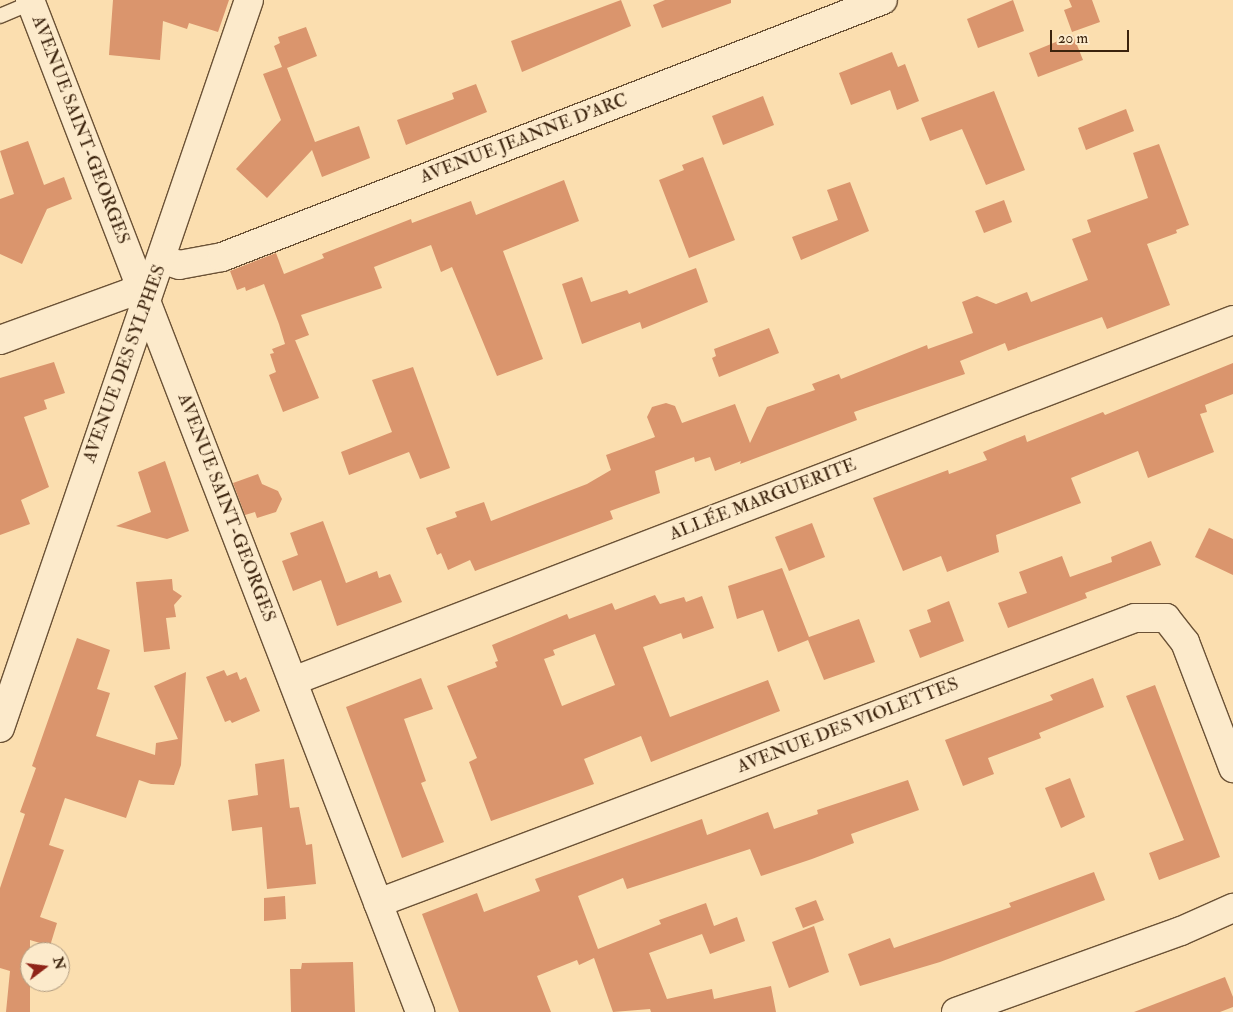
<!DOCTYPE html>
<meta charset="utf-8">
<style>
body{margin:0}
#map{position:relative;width:1233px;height:1012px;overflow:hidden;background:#fbdeaf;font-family:"IM FELL Double Pica",serif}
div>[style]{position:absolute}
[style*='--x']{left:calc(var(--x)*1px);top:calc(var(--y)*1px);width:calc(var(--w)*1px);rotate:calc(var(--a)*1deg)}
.building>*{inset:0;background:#da956d}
.roads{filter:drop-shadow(1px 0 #6b5236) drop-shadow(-1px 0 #6b5236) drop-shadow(0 1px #6b5236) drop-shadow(0 -1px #6b5236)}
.lane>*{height:14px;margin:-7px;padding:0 7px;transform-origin:7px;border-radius:7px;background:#fceacb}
.street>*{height:28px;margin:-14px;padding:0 14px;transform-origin:14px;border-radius:14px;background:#fceacb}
.secondary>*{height:28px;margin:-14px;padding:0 14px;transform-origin:14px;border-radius:14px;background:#fceacb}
span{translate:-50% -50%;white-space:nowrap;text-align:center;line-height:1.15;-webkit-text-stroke:4px #fceacb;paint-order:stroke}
.street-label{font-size:18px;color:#3b230d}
.north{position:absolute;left:20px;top:942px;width:50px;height:50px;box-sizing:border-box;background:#fceacb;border:1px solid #af9a7f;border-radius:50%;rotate:75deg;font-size:14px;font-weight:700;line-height:20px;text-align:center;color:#3b230d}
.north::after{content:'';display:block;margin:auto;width:18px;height:22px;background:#8f2418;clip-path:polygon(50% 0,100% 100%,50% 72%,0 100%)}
.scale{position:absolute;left:1050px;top:30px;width:79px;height:22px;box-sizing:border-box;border:2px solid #3b230d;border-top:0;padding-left:6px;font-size:15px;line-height:18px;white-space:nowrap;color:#3b230d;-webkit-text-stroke:4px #fceacb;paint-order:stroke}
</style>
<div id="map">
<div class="building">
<div style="clip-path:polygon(113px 0,229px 0,218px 32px,189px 23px,187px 29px,163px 21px,160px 60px,109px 55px)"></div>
<div style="clip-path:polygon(621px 0,631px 26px,522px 72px,511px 41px)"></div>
<div style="clip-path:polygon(665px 0,731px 0,731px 3px,662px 28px,653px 5px)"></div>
<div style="clip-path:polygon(1013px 0,1024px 31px,978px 48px,967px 19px)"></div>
<div style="clip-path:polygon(1069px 0,1092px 0,1100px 22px,1072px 32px,1064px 10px,1072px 7px)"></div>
<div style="clip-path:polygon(306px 27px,317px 56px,287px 68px,315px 142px,359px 126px,370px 158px,322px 177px,312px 150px,267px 198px,236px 169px,281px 120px,263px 74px,282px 67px,274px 46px,280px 43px,278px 37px)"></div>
<div style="clip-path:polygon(1073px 35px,1083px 60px,1038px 77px,1029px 53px)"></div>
<div style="clip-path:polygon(892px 52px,898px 67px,905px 64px,919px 101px,897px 110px,890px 90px,851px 105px,839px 73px)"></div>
<div style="clip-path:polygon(476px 84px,487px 112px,406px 145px,397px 120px,454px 99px,452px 93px)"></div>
<div style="clip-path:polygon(994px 91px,1025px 170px,986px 185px,962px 129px,930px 141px,921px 118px)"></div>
<div style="clip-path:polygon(763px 96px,774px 125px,723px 145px,712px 116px)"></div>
<div style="clip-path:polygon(1126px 109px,1134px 131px,1086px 150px,1078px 128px)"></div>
<div style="clip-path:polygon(28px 141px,44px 185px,64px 177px,72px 199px,47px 209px,22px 264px,0 254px,0 199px,14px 194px,0 151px)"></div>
<div style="clip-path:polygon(1159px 144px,1189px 225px,1176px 230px,1177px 233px,1147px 244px,1170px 305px,1107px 329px,1102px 317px,1008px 351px,1005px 343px,960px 361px,965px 374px,854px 412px,857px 420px,740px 464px,741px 461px,715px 471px,710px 457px,695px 462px,694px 457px,655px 471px,660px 493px,610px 511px,613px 519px,475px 571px,470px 560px,448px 570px,441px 553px,437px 555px,426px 528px,457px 517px,455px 512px,484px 502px,491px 521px,587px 484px,611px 470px,606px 455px,655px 437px,647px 417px,652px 407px,666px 403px,675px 406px,682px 423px,735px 404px,750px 443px,767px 407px,815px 390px,812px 384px,839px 374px,841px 379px,927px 345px,928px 349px,973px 333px,962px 302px,977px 296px,996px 304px,1027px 292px,1031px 302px,1088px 280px,1072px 239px,1091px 232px,1087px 220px,1148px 198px,1133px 153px)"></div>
<div style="clip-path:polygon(703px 157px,735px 240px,689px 258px,659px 180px,684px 170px,682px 165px)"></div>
<div style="clip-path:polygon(564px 180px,579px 221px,503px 251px,543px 359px,497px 376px,452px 267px,441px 272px,431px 245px,374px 267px,382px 288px,301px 315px,309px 335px,288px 343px,295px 340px,319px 398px,283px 412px,269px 375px,276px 372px,270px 354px,274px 353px,272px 349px,285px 344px,279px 324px,264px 284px,246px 291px,245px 287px,237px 290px,230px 271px,276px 253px,284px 274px,324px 258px,322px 254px,411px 219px,412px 223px,471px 201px,476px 215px)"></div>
<div style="clip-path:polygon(850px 182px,869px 231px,801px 260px,792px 237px,838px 220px,827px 190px)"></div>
<div style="clip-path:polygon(1004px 200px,1012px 222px,984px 233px,975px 211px)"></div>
<div style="clip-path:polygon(696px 268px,708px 302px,642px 329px,640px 322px,582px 344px,562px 284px,582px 277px,591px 302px,627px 290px,629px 294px)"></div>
<div style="clip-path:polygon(769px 328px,779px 353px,719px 377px,712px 358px,716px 356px,714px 349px)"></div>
<div style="clip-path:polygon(54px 362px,65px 393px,44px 400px,47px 409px,24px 417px,49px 487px,21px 500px,30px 524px,0 535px,0 378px)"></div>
<div style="clip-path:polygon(1233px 363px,1233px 394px,1205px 405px,1207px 412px,1200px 414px,1214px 452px,1148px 478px,1138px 451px,1071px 478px,1081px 503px,996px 535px,999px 552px,947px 572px,941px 556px,903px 571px,873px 498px,948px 470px,949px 474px,987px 460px,983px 452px,1025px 435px,1027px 442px,1103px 412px,1105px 415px)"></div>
<div style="clip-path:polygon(413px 367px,450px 468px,420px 479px,409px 452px,349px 475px,341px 452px,392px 432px,372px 380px)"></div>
<div style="clip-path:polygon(165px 461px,189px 531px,167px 539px,116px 526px,151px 512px,138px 472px)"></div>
<div style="clip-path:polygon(258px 474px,262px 484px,278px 491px,282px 499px,276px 512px,257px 518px,255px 512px,245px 515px,233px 483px)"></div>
<div style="clip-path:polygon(323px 521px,346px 583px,377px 571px,379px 578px,390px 574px,402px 602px,337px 626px,321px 580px,293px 591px,282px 561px,298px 555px,290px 533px)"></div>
<div style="clip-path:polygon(812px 523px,825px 557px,789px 571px,775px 537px)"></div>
<div style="clip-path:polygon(1209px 528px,1233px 539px,1233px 575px,1195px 557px)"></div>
<div style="clip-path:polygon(1151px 541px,1161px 565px,1085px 593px,1087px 598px,1008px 628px,998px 603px,1027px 593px,1019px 572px,1062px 556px,1070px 577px,1112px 562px,1111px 557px)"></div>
<div style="clip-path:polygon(782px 568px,809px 637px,859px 619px,875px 662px,824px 680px,808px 640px,778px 652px,763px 610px,737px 619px,728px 586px)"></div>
<div style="clip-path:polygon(172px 579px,173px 590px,182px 596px,174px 605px,176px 617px,166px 618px,170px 649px,144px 652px,136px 582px)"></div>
<div style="clip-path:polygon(evenodd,655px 595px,660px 604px,684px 597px,686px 602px,702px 596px,714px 628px,683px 639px,681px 633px,643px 647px,670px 717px,768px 680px,780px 711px,651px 762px,641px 736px,584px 759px,594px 784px,491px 821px,469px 762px,477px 758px,447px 686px,497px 667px,495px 662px,498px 661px,492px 645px,567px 614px,569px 619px,612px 603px,615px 610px,655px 595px,595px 634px,615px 685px,562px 706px,544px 659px,555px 655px,553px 650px,595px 634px)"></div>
<div style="clip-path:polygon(949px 601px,964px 641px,920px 658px,909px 630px,931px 622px,927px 610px)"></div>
<div style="clip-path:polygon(77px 638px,110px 650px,97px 689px,110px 693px,96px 736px,155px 755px,156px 743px,178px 739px,154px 686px,186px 672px,181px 765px,174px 785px,151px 784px,139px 780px,126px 818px,65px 798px,49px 845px,64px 850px,40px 917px,57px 923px,50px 946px,30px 940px,30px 1012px,6px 1012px,10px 971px,0 968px,0 888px,25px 814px,20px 812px,36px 768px,32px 766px)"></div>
<div style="clip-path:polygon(224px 670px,227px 676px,237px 672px,240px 680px,246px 677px,260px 711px,232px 723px,230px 720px,225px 722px,206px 677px)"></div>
<div style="clip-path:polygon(421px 678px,433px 709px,404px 719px,426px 781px,421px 783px,444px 842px,402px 858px,346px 707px)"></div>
<div style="clip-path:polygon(1093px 678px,1104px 707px,1039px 733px,1041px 738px,988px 758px,994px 774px,963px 786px,945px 740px,1053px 700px,1050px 695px)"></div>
<div style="clip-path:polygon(1155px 685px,1220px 857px,1159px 880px,1149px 853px,1184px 840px,1126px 696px)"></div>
<div style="clip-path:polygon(284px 759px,290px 808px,299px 807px,306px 845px,312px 844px,316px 884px,267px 889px,262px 827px,232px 831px,228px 800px,258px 795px,255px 764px)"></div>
<div style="clip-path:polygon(1070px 778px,1085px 817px,1061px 828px,1045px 788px)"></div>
<div style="clip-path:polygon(908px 780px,919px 810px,851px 834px,854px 843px,812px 859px,761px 876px,750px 849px,627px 889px,623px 878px,578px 896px,598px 949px,661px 924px,659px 920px,706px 903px,714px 926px,737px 917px,745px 941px,710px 954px,702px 934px,649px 953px,667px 999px,712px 989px,714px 999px,771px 986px,776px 1012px,651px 1012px,650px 1009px,613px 1012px,594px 958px,579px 965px,577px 960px,537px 976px,551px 1012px,459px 1012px,422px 914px,477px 893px,484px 912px,540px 891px,535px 879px,702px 819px,707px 835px,768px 812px,774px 829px,818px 814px,817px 810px)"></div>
<div style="clip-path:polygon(1094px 872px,1105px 900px,940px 962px,860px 986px,848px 954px,890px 938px,894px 948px,1011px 907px,1009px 903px)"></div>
<div style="clip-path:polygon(285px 896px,286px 919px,264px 921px,264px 898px)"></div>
<div style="clip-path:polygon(816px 900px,824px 920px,803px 928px,795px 908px)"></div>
<div style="clip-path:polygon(814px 926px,829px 972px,789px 988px,772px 942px)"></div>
<div style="clip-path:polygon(353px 962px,355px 1012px,291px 1012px,290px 969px,301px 969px,302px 963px)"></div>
<div style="clip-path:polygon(1225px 977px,1233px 997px,1233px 1007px,1220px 1012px,1134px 1012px)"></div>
</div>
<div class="roads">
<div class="lane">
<div style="--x:0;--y:16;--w:34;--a:-23"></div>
</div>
<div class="street">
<div style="--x:30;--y:0;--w:1085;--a:68.92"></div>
<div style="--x:163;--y:260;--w:17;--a:17"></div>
<div style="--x:179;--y:265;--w:44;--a:-10.5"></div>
<div style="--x:222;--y:257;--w:709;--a:-21.25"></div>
<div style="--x:0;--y:340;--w:137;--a:-20"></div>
<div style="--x:129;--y:293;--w:19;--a:25"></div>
<div style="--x:293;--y:681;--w:1007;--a:-21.01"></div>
<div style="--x:0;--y:728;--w:769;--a:-71.12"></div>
<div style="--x:378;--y:903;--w:809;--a:-20.63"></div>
<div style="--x:1135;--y:618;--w:31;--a:0"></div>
<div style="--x:1166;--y:618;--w:31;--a:52"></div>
<div style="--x:1185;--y:642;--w:135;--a:69.1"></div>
</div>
<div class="secondary">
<div style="--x:956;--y:1012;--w:239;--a:-19.8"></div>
<div style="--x:1181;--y:931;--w:57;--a:-23.9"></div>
</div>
</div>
<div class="street-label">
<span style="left:80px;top:130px;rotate:69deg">AVENUE SAINT-GEORGES</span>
<span style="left:524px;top:139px;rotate:-21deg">AVENUE JEANNE D'ARC</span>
<span style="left:125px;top:364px;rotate:-70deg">AVENUE DES SYLPHES</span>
<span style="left:763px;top:500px;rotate:-21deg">ALLÉE MARGUERITE</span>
<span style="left:226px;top:508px;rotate:69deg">AVENUE SAINT-GEORGES</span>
<span style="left:848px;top:726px;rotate:-21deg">AVENUE DES VIOLETTES</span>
</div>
<div class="north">N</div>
<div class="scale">20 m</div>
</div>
